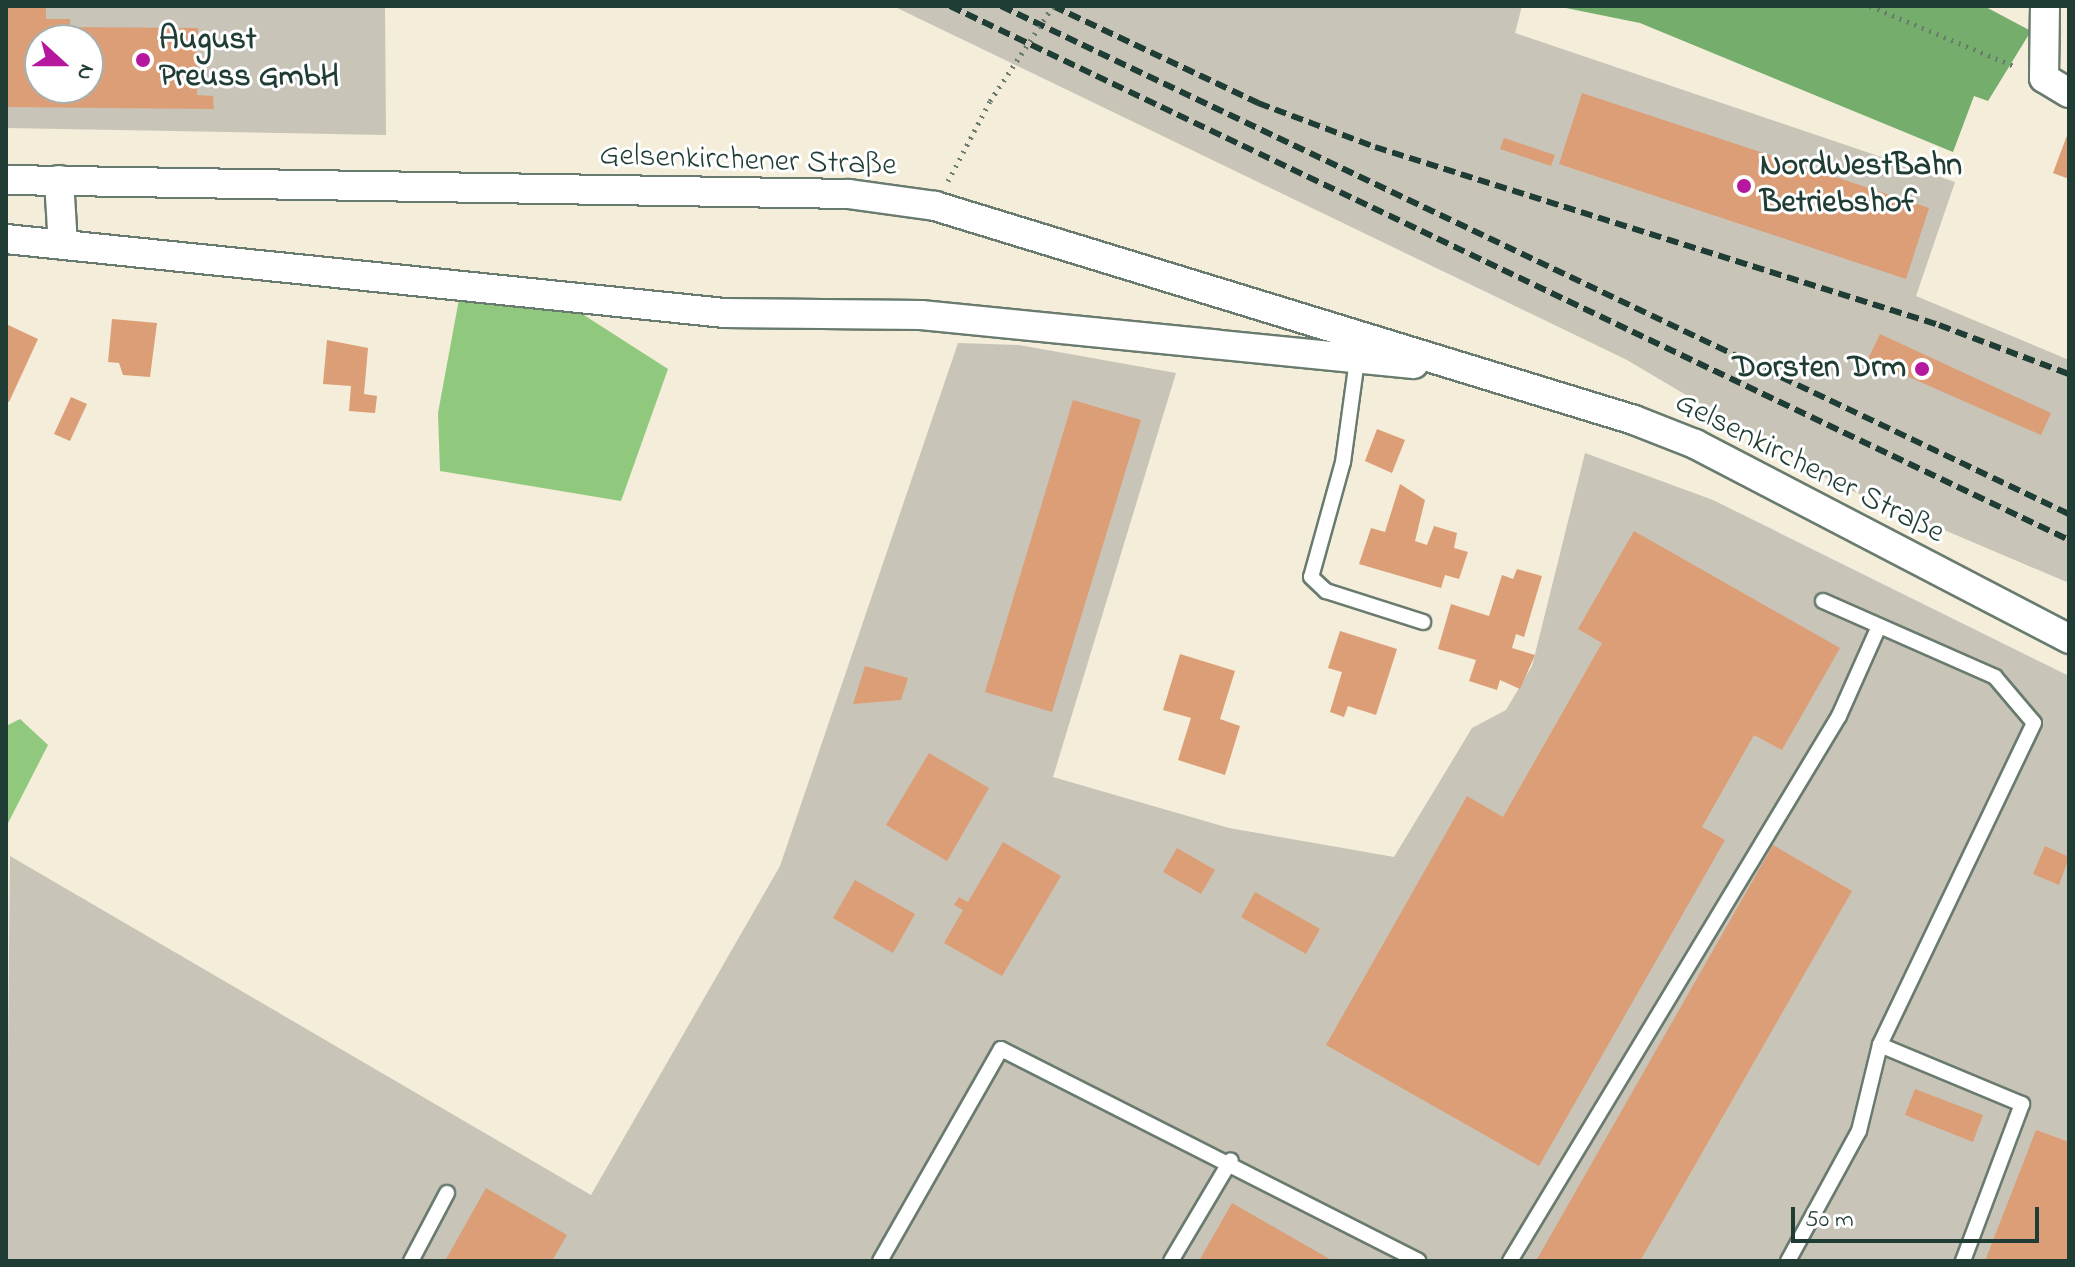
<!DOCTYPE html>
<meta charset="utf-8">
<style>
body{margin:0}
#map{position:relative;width:2075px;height:1267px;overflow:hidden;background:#f3edd9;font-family:"Indie Flower",sans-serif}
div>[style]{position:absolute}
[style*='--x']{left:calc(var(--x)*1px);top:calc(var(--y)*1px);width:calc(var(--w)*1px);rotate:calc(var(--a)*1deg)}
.industrial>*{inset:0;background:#c8c4b8}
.green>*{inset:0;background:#90c97d}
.forest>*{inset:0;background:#74ad6c}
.building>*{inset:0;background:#dc9e76}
.path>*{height:5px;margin-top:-2.5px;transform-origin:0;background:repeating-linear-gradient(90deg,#697b6e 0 2px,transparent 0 8px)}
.roads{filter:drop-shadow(2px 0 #697b6e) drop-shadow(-2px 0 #697b6e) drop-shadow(0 2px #697b6e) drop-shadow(0 -2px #697b6e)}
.lane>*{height:14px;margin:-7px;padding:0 7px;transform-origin:7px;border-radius:7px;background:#fff}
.street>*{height:28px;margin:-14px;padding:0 14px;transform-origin:14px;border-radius:14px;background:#fff}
.rail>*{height:6px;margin-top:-3px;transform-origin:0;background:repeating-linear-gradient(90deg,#1f3d34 0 12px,transparent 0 18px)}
.path-bridge>*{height:5px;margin-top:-2.5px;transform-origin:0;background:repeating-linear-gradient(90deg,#697b6e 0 2px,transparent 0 8px)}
.dots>*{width:22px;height:22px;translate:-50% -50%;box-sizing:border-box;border:4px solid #fff;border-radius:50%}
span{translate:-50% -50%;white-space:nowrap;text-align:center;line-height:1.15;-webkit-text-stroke:6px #fff;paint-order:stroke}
.poi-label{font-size:32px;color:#1f3d34;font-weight:700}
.left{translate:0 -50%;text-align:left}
.right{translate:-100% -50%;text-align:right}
.street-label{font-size:32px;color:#1f3d34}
.frame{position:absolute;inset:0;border:8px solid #1f3d34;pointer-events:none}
.north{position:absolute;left:24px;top:24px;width:80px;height:80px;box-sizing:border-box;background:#fff;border:2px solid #a5b1ae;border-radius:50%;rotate:111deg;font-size:22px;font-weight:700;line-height:32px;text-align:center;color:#1f3d34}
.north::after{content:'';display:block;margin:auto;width:28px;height:36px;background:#b5179e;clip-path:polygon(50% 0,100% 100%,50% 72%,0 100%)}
.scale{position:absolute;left:1791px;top:1207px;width:248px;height:36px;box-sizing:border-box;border:4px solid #1f3d34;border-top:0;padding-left:10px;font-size:24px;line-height:28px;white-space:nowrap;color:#1f3d34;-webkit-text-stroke:6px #fff;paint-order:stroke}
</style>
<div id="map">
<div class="industrial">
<div style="clip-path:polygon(evenodd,6px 6px,385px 6px,386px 135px,6px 128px,6px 6px,40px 40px,88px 40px,88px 88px,40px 88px,40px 40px)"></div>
<div style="clip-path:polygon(893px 6px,1522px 6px,1515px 33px,1955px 182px,1916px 296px,2069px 360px,2069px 583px,1836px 484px,1627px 360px)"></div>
<div style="clip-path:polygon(958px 343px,1019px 345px,1176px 373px,1053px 777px,1229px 828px,1394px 857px,1472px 728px,1506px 710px,1532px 666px,1585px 453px,1713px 500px,2069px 676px,2069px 1261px,6px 1261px,10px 856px,591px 1195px,780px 866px)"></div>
</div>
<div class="green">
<div style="clip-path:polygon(459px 299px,576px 310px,668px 369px,621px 501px,440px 471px,438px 413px)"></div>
<div style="clip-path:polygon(20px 719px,48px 745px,6px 827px,6px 726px)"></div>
</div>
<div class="forest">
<div style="clip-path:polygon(1556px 6px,1984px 6px,2031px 31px,1988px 101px,1974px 96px,1953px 152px,1640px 23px)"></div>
</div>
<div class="building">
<div style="clip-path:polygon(evenodd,6px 6px,46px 6px,46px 19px,70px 19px,70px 27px,198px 28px,197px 95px,213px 96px,214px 109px,6px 107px,6px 6px,40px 40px,88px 40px,88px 88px,40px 88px,40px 40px)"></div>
<div style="clip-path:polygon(1582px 93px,1929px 208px,1906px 279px,1559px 164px)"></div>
<div style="clip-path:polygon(2069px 130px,2069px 179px,2053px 173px)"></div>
<div style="clip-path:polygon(1504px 138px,1555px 155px,1551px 166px,1500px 149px)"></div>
<div style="clip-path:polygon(112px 319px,157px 323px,150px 377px,123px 375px,119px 363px,108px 362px)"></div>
<div style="clip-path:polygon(6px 324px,38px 339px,9px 402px,6px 401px)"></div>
<div style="clip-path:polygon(1880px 334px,2051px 413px,2041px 435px,1868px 359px)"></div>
<div style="clip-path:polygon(327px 340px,368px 348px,364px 394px,377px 396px,375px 413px,349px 411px,351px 386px,323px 384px)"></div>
<div style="clip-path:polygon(71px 397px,87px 404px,70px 441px,54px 434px)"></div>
<div style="clip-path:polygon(1073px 400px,1141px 420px,1052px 712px,985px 692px)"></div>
<div style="clip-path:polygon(1377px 429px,1405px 440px,1392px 473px,1365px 461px)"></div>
<div style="clip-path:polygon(1400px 484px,1425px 500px,1415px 541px,1427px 545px,1434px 526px,1457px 533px,1454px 548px,1468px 552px,1459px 579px,1445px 575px,1441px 588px,1359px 564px,1371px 528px,1385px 532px)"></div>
<div style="clip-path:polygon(1634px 531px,1840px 648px,1782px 750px,1754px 735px,1702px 827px,1725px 840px,1539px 1166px,1326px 1045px,1467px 796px,1503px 817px,1602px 643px,1578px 629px)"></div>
<div style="clip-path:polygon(1517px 569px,1542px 576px,1524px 637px,1516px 634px,1512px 648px,1535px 655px,1520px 689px,1500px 680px,1497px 690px,1469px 681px,1476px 660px,1438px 649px,1451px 604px,1489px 616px,1502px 575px,1513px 579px)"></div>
<div style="clip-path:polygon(1340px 631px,1397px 649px,1376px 715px,1348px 706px,1344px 717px,1330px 712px,1342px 672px,1328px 668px)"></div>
<div style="clip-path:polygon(1180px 654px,1235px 671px,1220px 719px,1240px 726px,1225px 775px,1178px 760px,1191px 718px,1163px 710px)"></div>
<div style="clip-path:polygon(865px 666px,908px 678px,901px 700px,853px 704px)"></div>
<div style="clip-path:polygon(929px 753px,989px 788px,947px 861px,886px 825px)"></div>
<div style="clip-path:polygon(1003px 842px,1061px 876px,1002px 976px,944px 943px,963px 910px,954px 905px,959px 897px,968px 902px)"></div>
<div style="clip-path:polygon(1773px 845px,1852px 891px,1640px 1261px,1536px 1261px)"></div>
<div style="clip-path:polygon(2045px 846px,2069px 857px,2059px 885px,2033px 874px)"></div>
<div style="clip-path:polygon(1177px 848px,1215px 870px,1201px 894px,1163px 872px)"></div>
<div style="clip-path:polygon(855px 880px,915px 914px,893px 953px,833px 918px)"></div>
<div style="clip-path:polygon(1255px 892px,1320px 929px,1306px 954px,1241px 917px)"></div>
<div style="clip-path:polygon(1915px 1089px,1983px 1115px,1973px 1142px,1905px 1115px)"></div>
<div style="clip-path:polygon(2036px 1130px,2069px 1142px,2069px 1261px,1985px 1261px)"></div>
<div style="clip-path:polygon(486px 1188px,567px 1235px,552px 1261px,445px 1261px)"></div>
<div style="clip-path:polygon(1232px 1203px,1333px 1261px,1199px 1261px)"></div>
</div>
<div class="path">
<div style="--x:1870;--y:6;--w:156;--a:22.6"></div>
<div style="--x:948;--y:181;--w:90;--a:-62.3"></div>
</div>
<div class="roads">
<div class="lane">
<div style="--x:1357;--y:360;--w:103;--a:97.8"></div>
<div style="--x:1343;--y:462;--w:119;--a:105.5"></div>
<div style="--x:1311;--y:577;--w:21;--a:43"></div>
<div style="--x:1326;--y:591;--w:102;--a:17.7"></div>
<div style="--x:1823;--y:601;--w:188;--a:23.8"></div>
<div style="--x:1995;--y:677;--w:60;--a:49.7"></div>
<div style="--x:2034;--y:723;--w:357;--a:115.6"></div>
<div style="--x:1880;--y:1045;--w:154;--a:22.6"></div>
<div style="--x:2022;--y:1104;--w:168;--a:110.6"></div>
<div style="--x:411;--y:1261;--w:77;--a:-62.1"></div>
<div style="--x:880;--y:1261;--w:244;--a:-60.3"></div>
<div style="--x:1001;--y:1049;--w:468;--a:26.9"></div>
<div style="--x:1171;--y:1261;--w:117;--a:-59.3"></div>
<div style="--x:1510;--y:1261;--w:637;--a:-58.88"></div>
<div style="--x:1839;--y:716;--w:98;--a:-66"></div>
<div style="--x:1788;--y:1261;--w:148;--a:-61.4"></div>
<div style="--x:1859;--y:1131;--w:89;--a:-76.3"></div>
</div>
<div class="street">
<div style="--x:2045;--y:6;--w:72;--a:90.8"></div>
<div style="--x:2044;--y:78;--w:29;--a:31"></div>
<div style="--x:6;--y:180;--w:843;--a:0.95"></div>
<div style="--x:849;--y:194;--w:87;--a:7.9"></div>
<div style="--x:935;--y:206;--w:731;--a:17.02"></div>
<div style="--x:1634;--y:420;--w:66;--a:21.5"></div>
<div style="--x:1695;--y:444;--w:422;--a:27.5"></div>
<div style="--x:59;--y:180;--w:65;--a:86.5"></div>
<div style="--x:6;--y:239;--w:722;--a:5.88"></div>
<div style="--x:724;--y:313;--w:197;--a:0.6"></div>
<div style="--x:921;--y:315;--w:495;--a:5.7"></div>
</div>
</div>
<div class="rail">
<div style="--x:950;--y:6;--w:1240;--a:25.51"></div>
<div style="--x:1001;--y:6;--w:1183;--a:25.44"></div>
<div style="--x:1053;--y:6;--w:227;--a:25.3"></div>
<div style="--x:1258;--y:103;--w:125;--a:20.6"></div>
<div style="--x:1375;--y:147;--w:591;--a:17.52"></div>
<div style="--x:1939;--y:325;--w:139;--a:20.7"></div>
</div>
<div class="path-bridge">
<div style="--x:990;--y:101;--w:114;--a:-56.4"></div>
</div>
<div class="dots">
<div style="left:143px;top:60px;background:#b5179e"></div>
<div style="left:1744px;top:186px;background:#b5179e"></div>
<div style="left:1922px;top:369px;background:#b5179e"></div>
</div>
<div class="poi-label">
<span class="left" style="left:159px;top:60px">August<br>Preuss GmbH</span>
<span class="left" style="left:1760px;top:186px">NordWestBahn<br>Betriebshof</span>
<span class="right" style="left:1906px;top:369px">Dorsten Drm</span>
</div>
<div class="street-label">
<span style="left:748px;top:162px;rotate:2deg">Gelsenkirchener Straße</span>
<span style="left:1809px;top:469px;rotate:27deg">Gelsenkirchener Straße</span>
</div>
<div class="frame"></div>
<div class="north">N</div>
<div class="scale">50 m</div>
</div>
